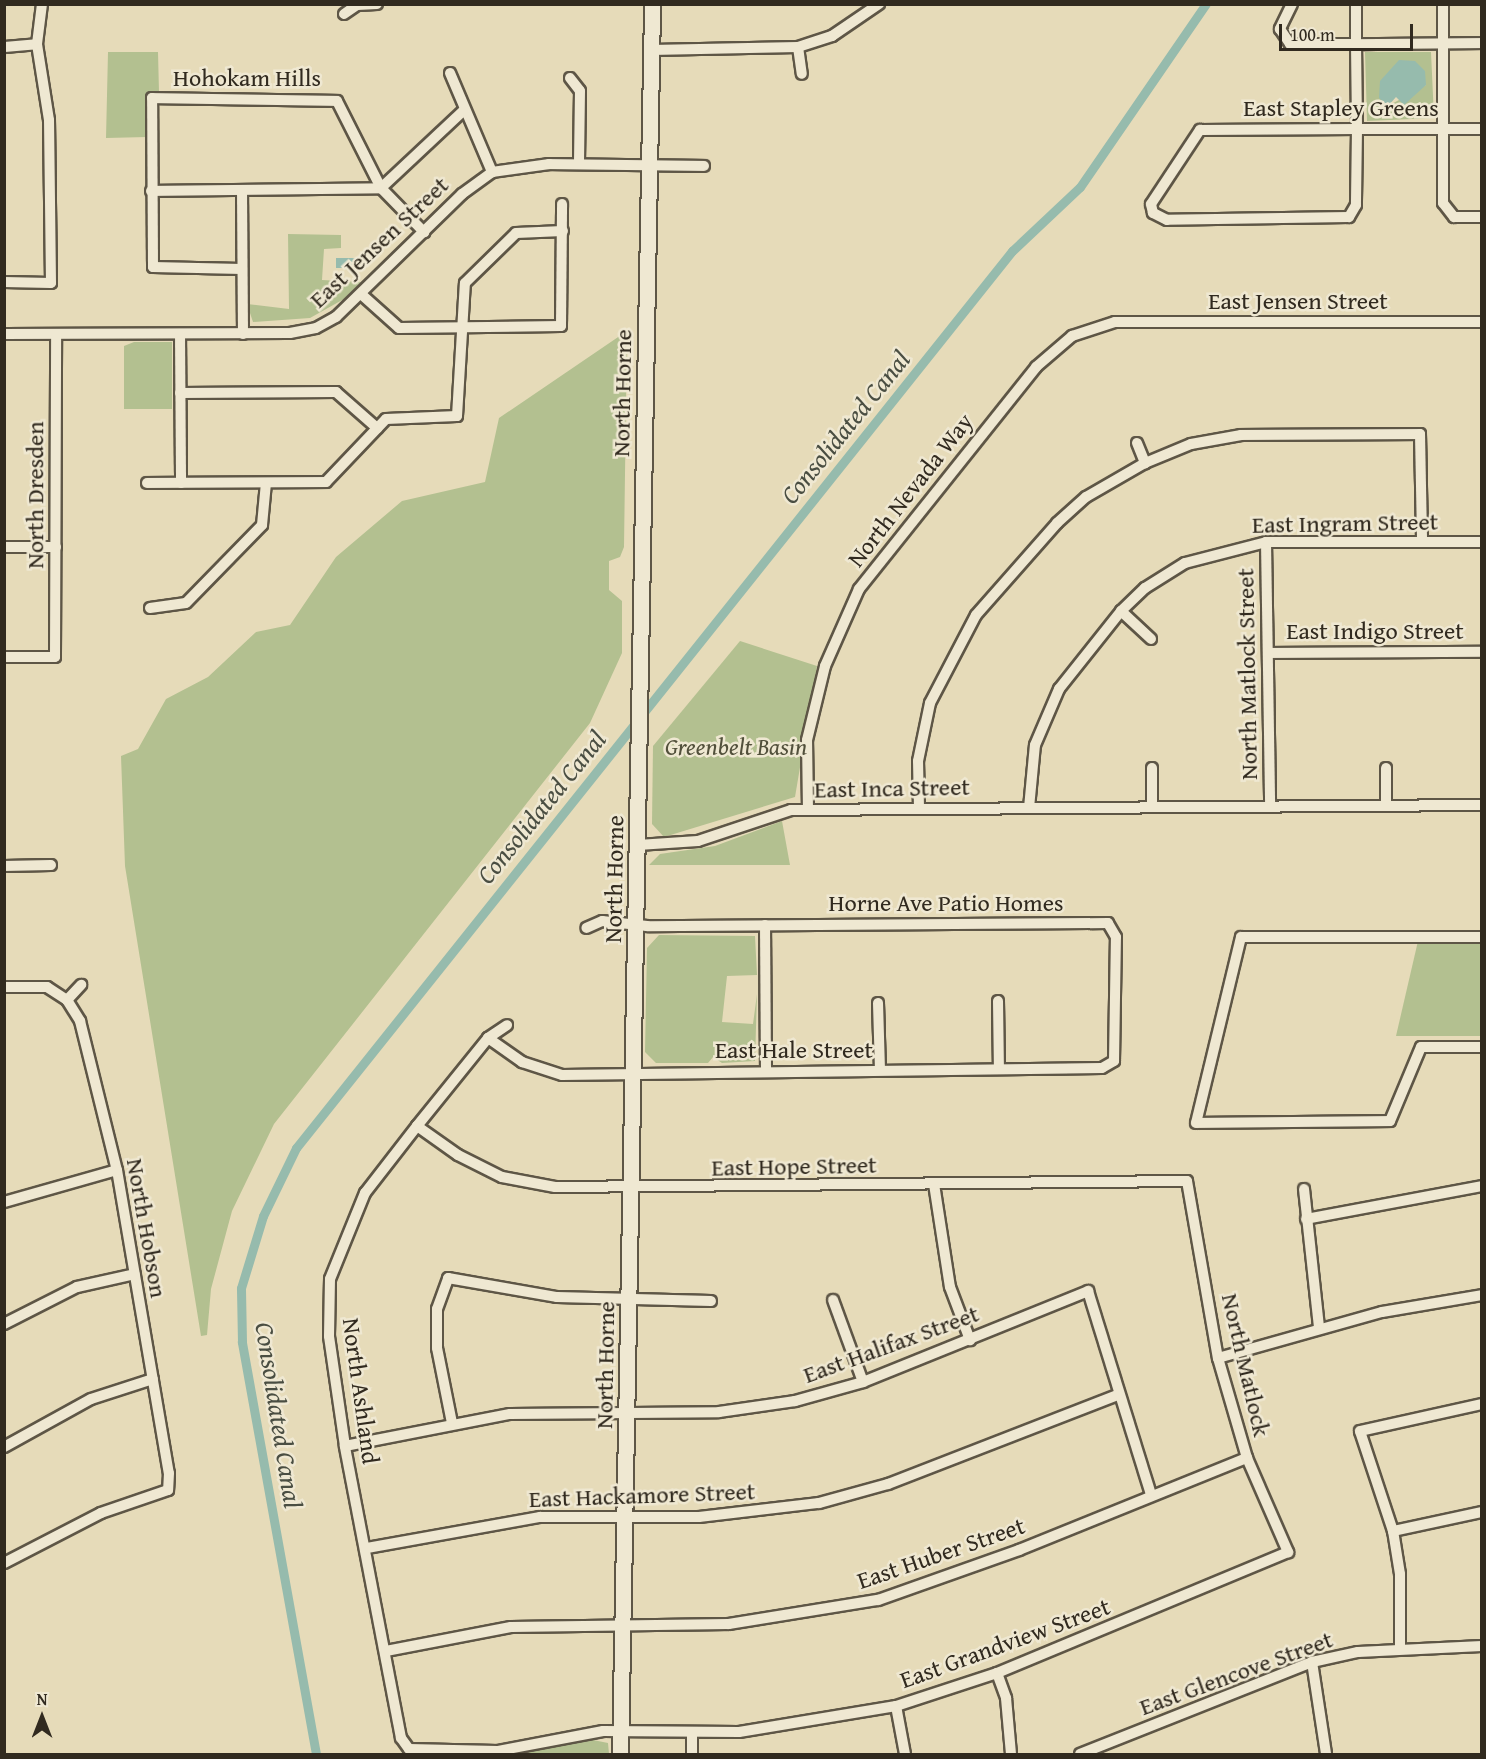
<!DOCTYPE html>
<style>
body{margin:0}
#map{position:relative;width:1486px;height:1759px;overflow:hidden;background:#e6dbb9;font-family:"Gentium Book Plus",serif}
div>[style]{position:absolute}
[style*='--x']{left:calc(var(--x)*1px);top:calc(var(--y)*1px);width:calc(var(--w)*1px);rotate:calc(var(--a)*1deg)}
.green>*{inset:0;background:#b3c090}
.water>*{inset:0;background:#96bbad}
.canal>*{height:9px;margin:-4.5px;padding:0 4.5px;transform-origin:4.5px;border-radius:4.5px;background:#96bbad}
.roads{filter:drop-shadow(2px 0 #5e5646) drop-shadow(-2px 0 #5e5646) drop-shadow(0 2px #5e5646) drop-shadow(0 -2px #5e5646)}
.street>*{height:10px;margin:-5px;padding:0 5px;transform-origin:5px;border-radius:5px;background:#efe8d2}
.secondary>*{height:15px;margin:-7.5px;padding:0 7.5px;transform-origin:7.5px;border-radius:7.5px;background:#efe8d2}
span{translate:-50% -50%;white-space:nowrap;text-align:center;line-height:1.15;-webkit-text-stroke:5px #efe8d2;paint-order:stroke}
.street-label{font-size:24px;color:#312a1f}
.park-label{font-size:24px;color:#52503b;font-style:italic}
.water-label{font-size:26px;color:#4a4e42;font-style:italic}
.frame{position:absolute;inset:0;border:6px solid #312a1f;pointer-events:none}
.north{position:absolute;left:12px;top:1687px;width:60px;height:60px;-webkit-text-stroke:4px #efe8d2;paint-order:stroke;rotate:0deg;font-size:16px;font-weight:700;line-height:24px;text-align:center;color:#312a1f}
.north::after{content:'';display:block;margin:auto;width:21px;height:27px;background:#312a1f;clip-path:polygon(50% 0,100% 100%,50% 72%,0 100%)}
.scale{position:absolute;left:1279px;top:24px;width:134px;height:27px;box-sizing:border-box;border:3px solid #312a1f;border-top:0;padding-left:8px;font-size:18px;line-height:21px;white-space:nowrap;color:#312a1f;-webkit-text-stroke:4px #efe8d2;paint-order:stroke}
</style>
<div id="map">
<div class="green">
<div style="clip-path:polygon(108px 52px,158px 52px,159px 92px,148px 102px,147px 137px,106px 138px)"></div>
<div style="clip-path:polygon(evenodd,1365px 52px,1431px 52px,1434px 118px,1367px 121px,1365px 52px,1426px 85px,1388px 106px,1383px 93px,1426px 85px)"></div>
<div style="clip-path:polygon(288px 234px,341px 235px,341px 248px,324px 249px,322px 280px,361px 282px,344px 299px,310px 318px,253px 322px,247px 304px,289px 309px)"></div>
<div style="clip-path:polygon(627px 331px,624px 547px,620px 557px,609px 561px,609px 590px,622px 601px,622px 653px,590px 723px,274px 1124px,232px 1211px,211px 1289px,207px 1335px,201px 1336px,125px 866px,121px 756px,138px 749px,166px 699px,208px 677px,256px 632px,290px 625px,336px 557px,402px 501px,485px 482px,499px 418px)"></div>
<div style="clip-path:polygon(134px 342px,172px 342px,172px 409px,124px 409px,124px 346px)"></div>
<div style="clip-path:polygon(740px 641px,817px 666px,795px 797px,664px 837px,652px 824px,653px 746px)"></div>
<div style="clip-path:polygon(782px 821px,790px 865px,649px 865px,660px 854px,715px 846px)"></div>
<div style="clip-path:polygon(659px 935px,755px 936px,757px 975px,727px 976px,722px 1022px,753px 1024px,757px 994px,755px 1061px,722px 1063px,713px 1057px,708px 1063px,656px 1063px,645px 1052px,647px 948px)"></div>
<div style="clip-path:polygon(1418px 941px,1481px 942px,1481px 1036px,1396px 1036px)"></div>
<div style="clip-path:polygon(593px 1740px,608px 1743px,609px 1754px,517px 1754px)"></div>
</div>
<div class="water">
<div style="clip-path:polygon(1399px 60px,1415px 61px,1425px 71px,1426px 85px,1404px 105px,1396px 97px,1388px 106px,1379px 98px,1380px 81px)"></div>
<div style="clip-path:polygon(336px 258px,360px 258px,360px 268px,336px 268px)"></div>
</div>
<div class="canal">
<div style="--x:316;--y:1754;--w:419;--a:-100.2"></div>
<div style="--x:242;--y:1342;--w:54;--a:-91.1"></div>
<div style="--x:241;--y:1288;--w:75;--a:-73"></div>
<div style="--x:263;--y:1216;--w:76;--a:-64.1"></div>
<div style="--x:296;--y:1148;--w:1148;--a:-51.4"></div>
<div style="--x:1012;--y:251;--w:93;--a:-43.3"></div>
<div style="--x:1080;--y:187;--w:222;--a:-55.5"></div>
</div>
<div class="roads">
<div class="street">
<div style="--x:1292;--y:4;--w:28;--a:116"></div>
<div style="--x:1280;--y:29;--w:18;--a:56"></div>
<div style="--x:1290;--y:44;--w:66;--a:0"></div>
<div style="--x:1356;--y:44;--w:40;--a:-90"></div>
<div style="--x:1443;--y:4;--w:199;--a:90"></div>
<div style="--x:1443;--y:203;--w:18;--a:52"></div>
<div style="--x:1454;--y:217;--w:28;--a:0"></div>
<div style="--x:344;--y:14;--w:16;--a:-35"></div>
<div style="--x:357;--y:5;--w:20;--a:-3"></div>
<div style="--x:1482;--y:43;--w:126;--a:179.5"></div>
<div style="--x:1356;--y:44;--w:85;--a:89.3"></div>
<div style="--x:1357;--y:129;--w:76;--a:90.8"></div>
<div style="--x:1356;--y:205;--w:14;--a:120"></div>
<div style="--x:1349;--y:217;--w:182;--a:179.1"></div>
<div style="--x:1167;--y:220;--w:16;--a:-153"></div>
<div style="--x:1153;--y:213;--w:9;--a:-103"></div>
<div style="--x:1151;--y:204;--w:89;--a:-56.5"></div>
<div style="--x:1200;--y:130;--w:157;--a:-0.4"></div>
<div style="--x:1357;--y:129;--w:125;--a:0"></div>
<div style="--x:4;--y:47;--w:33;--a:-5"></div>
<div style="--x:798;--y:47;--w:27;--a:82"></div>
<div style="--x:651;--y:50;--w:147;--a:-1.2"></div>
<div style="--x:798;--y:47;--w:36;--a:-18"></div>
<div style="--x:832;--y:36;--w:57;--a:-34.2"></div>
<div style="--x:450;--y:73;--w:108;--a:67"></div>
<div style="--x:570;--y:78;--w:16;--a:52"></div>
<div style="--x:580;--y:91;--w:72;--a:90.8"></div>
<div style="--x:151;--y:191;--w:230;--a:-0.7"></div>
<div style="--x:381;--y:188;--w:114;--a:-43.2"></div>
<div style="--x:242;--y:191;--w:143;--a:89.6"></div>
<div style="--x:242;--y:269;--w:89;--a:-178.7"></div>
<div style="--x:153;--y:267;--w:169;--a:-90.3"></div>
<div style="--x:152;--y:98;--w:185;--a:0.9"></div>
<div style="--x:337;--y:101;--w:97;--a:63.2"></div>
<div style="--x:381;--y:188;--w:62;--a:45.7"></div>
<div style="--x:4;--y:282;--w:47;--a:1.2"></div>
<div style="--x:51;--y:283;--w:163;--a:-90.7"></div>
<div style="--x:49;--y:120;--w:77;--a:-99"></div>
<div style="--x:37;--y:44;--w:40;--a:-82.9"></div>
<div style="--x:361;--y:294;--w:51;--a:41.8"></div>
<div style="--x:399;--y:328;--w:162;--a:-0.7"></div>
<div style="--x:561;--y:326;--w:122;--a:-89.5"></div>
<div style="--x:4;--y:334;--w:286;--a:-0.2"></div>
<div style="--x:290;--y:333;--w:26;--a:-11"></div>
<div style="--x:316;--y:328;--w:23;--a:-29"></div>
<div style="--x:336;--y:317;--w:176;--a:-44.3"></div>
<div style="--x:462;--y:194;--w:37;--a:-36"></div>
<div style="--x:492;--y:172;--w:58;--a:-8"></div>
<div style="--x:549;--y:164;--w:155;--a:0.7"></div>
<div style="--x:180;--y:334;--w:149;--a:89.6"></div>
<div style="--x:180;--y:393;--w:156;--a:-0.4"></div>
<div style="--x:336;--y:392;--w:55;--a:41.3"></div>
<div style="--x:1137;--y:443;--w:22;--a:68"></div>
<div style="--x:147;--y:483;--w:179;--a:-0.3"></div>
<div style="--x:326;--y:482;--w:87;--a:-46.4"></div>
<div style="--x:386;--y:419;--w:71;--a:-2.4"></div>
<div style="--x:457;--y:416;--w:133;--a:-86.6"></div>
<div style="--x:465;--y:283;--w:71;--a:-44.4"></div>
<div style="--x:516;--y:233;--w:47;--a:-2.4"></div>
<div style="--x:1266;--y:542;--w:264;--a:89.1"></div>
<div style="--x:4;--y:547;--w:52;--a:0"></div>
<div style="--x:150;--y:608;--w:36;--a:-8"></div>
<div style="--x:186;--y:603;--w:109;--a:-45.7"></div>
<div style="--x:262;--y:525;--w:42;--a:-84.6"></div>
<div style="--x:1121;--y:611;--w:41;--a:43"></div>
<div style="--x:1269;--y:653;--w:213;--a:-0.3"></div>
<div style="--x:4;--y:657;--w:51;--a:0"></div>
<div style="--x:55;--y:657;--w:323;--a:-89.8"></div>
<div style="--x:1152;--y:768;--w:39;--a:90"></div>
<div style="--x:1386;--y:768;--w:37;--a:90"></div>
<div style="--x:919;--y:808;--w:47;--a:-91.2"></div>
<div style="--x:918;--y:761;--w:59;--a:-78.3"></div>
<div style="--x:930;--y:703;--w:99;--a:-62.4"></div>
<div style="--x:976;--y:615;--w:123;--a:-48.6"></div>
<div style="--x:1057;--y:523;--w:39;--a:-42"></div>
<div style="--x:1086;--y:497;--w:68;--a:-30"></div>
<div style="--x:1145;--y:463;--w:50;--a:-22.4"></div>
<div style="--x:1191;--y:444;--w:51;--a:-10.2"></div>
<div style="--x:1241;--y:435;--w:179;--a:-0.3"></div>
<div style="--x:1420;--y:434;--w:108;--a:88.9"></div>
<div style="--x:1029;--y:808;--w:63;--a:-84.6"></div>
<div style="--x:1035;--y:745;--w:61;--a:-66.8"></div>
<div style="--x:1059;--y:689;--w:100;--a:-51.5"></div>
<div style="--x:1121;--y:611;--w:33;--a:-44"></div>
<div style="--x:1145;--y:588;--w:47;--a:-32"></div>
<div style="--x:1185;--y:563;--w:84;--a:-14.5"></div>
<div style="--x:1266;--y:542;--w:216;--a:0"></div>
<div style="--x:808;--y:810;--w:70;--a:-90.8"></div>
<div style="--x:807;--y:740;--w:76;--a:-76.3"></div>
<div style="--x:825;--y:666;--w:84;--a:-66.2"></div>
<div style="--x:859;--y:589;--w:284;--a:-51.4"></div>
<div style="--x:1036;--y:367;--w:48;--a:-40.7"></div>
<div style="--x:1072;--y:336;--w:45;--a:-18"></div>
<div style="--x:1115;--y:322;--w:367;--a:0"></div>
<div style="--x:638;--y:845;--w:60;--a:-3.8"></div>
<div style="--x:698;--y:841;--w:98;--a:-18.4"></div>
<div style="--x:791;--y:810;--w:691;--a:-0.41"></div>
<div style="--x:4;--y:866;--w:47;--a:-1.2"></div>
<div style="--x:765;--y:925;--w:146;--a:89.6"></div>
<div style="--x:1482;--y:937;--w:241;--a:180"></div>
<div style="--x:1241;--y:937;--w:191;--a:103.6"></div>
<div style="--x:1196;--y:1123;--w:194;--a:-0.6"></div>
<div style="--x:1390;--y:1121;--w:80;--a:-67.3"></div>
<div style="--x:1421;--y:1047;--w:61;--a:0"></div>
<div style="--x:4;--y:987;--w:43;--a:0"></div>
<div style="--x:47;--y:987;--w:24;--a:33"></div>
<div style="--x:67;--y:1000;--w:25;--a:58"></div>
<div style="--x:80;--y:1021;--w:154;--a:76.1"></div>
<div style="--x:117;--y:1170;--w:307;--a:80.3"></div>
<div style="--x:169;--y:1473;--w:17;--a:93"></div>
<div style="--x:168;--y:1490;--w:71;--a:161.1"></div>
<div style="--x:101;--y:1513;--w:109;--a:152.7"></div>
<div style="--x:67;--y:1000;--w:21;--a:-47"></div>
<div style="--x:998;--y:1001;--w:68;--a:89.2"></div>
<div style="--x:878;--y:1003;--w:67;--a:88.3"></div>
<div style="--x:488;--y:1038;--w:42;--a:35.2"></div>
<div style="--x:522;--y:1062;--w:42;--a:18"></div>
<div style="--x:562;--y:1075;--w:540;--a:-0.74"></div>
<div style="--x:1102;--y:1068;--w:14;--a:-30"></div>
<div style="--x:1114;--y:1061;--w:124;--a:-89.1"></div>
<div style="--x:1116;--y:937;--w:16;--a:-120"></div>
<div style="--x:1108;--y:923;--w:461;--a:179.6"></div>
<div style="--x:647;--y:926;--w:45;--a:-173.7"></div>
<div style="--x:602;--y:921;--w:17;--a:156"></div>
<div style="--x:417;--y:1126;--w:50;--a:35.3"></div>
<div style="--x:458;--y:1155;--w:49;--a:26.6"></div>
<div style="--x:502;--y:1177;--w:54;--a:10.7"></div>
<div style="--x:555;--y:1187;--w:632;--a:-0.54"></div>
<div style="--x:1187;--y:1181;--w:180;--a:80.1"></div>
<div style="--x:1218;--y:1358;--w:104;--a:73.8"></div>
<div style="--x:1247;--y:1458;--w:103;--a:66.4"></div>
<div style="--x:1288;--y:1552;--w:315;--a:157.4"></div>
<div style="--x:997;--y:1673;--w:106;--a:161.9"></div>
<div style="--x:896;--y:1706;--w:159;--a:170.6"></div>
<div style="--x:739;--y:1732;--w:136;--a:-179.6"></div>
<div style="--x:603;--y:1731;--w:108;--a:169.3"></div>
<div style="--x:497;--y:1751;--w:88;--a:-178.7"></div>
<div style="--x:409;--y:1749;--w:14;--a:-126"></div>
<div style="--x:401;--y:1738;--w:297;--a:-100.9"></div>
<div style="--x:345;--y:1446;--w:111;--a:-98.3"></div>
<div style="--x:329;--y:1336;--w:57;--a:-89"></div>
<div style="--x:330;--y:1279;--w:93;--a:-67.9"></div>
<div style="--x:365;--y:1193;--w:85;--a:-52.2"></div>
<div style="--x:417;--y:1126;--w:113;--a:-51.1"></div>
<div style="--x:488;--y:1038;--w:23;--a:-34"></div>
<div style="--x:934;--y:1184;--w:104;--a:81.2"></div>
<div style="--x:950;--y:1287;--w:57;--a:69.3"></div>
<div style="--x:1304;--y:1189;--w:140;--a:83.8"></div>
<div style="--x:4;--y:1202;--w:117;--a:-15.8"></div>
<div style="--x:1306;--y:1219;--w:179;--a:-10.6"></div>
<div style="--x:833;--y:1300;--w:87;--a:69.9"></div>
<div style="--x:4;--y:1324;--w:82;--a:-26.9"></div>
<div style="--x:77;--y:1287;--w:59;--a:-12.6"></div>
<div style="--x:1218;--y:1358;--w:170;--a:-15.7"></div>
<div style="--x:1382;--y:1312;--w:101;--a:-9.6"></div>
<div style="--x:452;--y:1423;--w:76;--a:-101.3"></div>
<div style="--x:437;--y:1348;--w:39;--a:-90"></div>
<div style="--x:437;--y:1309;--w:33;--a:-70"></div>
<div style="--x:448;--y:1278;--w:111;--a:9.9"></div>
<div style="--x:557;--y:1297;--w:154;--a:1.5"></div>
<div style="--x:345;--y:1446;--w:168;--a:-11"></div>
<div style="--x:510;--y:1414;--w:209;--a:-0.5"></div>
<div style="--x:719;--y:1412;--w:77;--a:-8.2"></div>
<div style="--x:795;--y:1401;--w:71;--a:-15.6"></div>
<div style="--x:863;--y:1382;--w:243;--a:-22"></div>
<div style="--x:1088;--y:1291;--w:213;--a:72.8"></div>
<div style="--x:4;--y:1447;--w:99;--a:-28.9"></div>
<div style="--x:91;--y:1399;--w:65;--a:-17.9"></div>
<div style="--x:1393;--y:1531;--w:91;--a:-12.1"></div>
<div style="--x:367;--y:1548;--w:176;--a:-10.2"></div>
<div style="--x:540;--y:1517;--w:159;--a:0"></div>
<div style="--x:699;--y:1517;--w:121;--a:-6.7"></div>
<div style="--x:819;--y:1503;--w:72;--a:-15.4"></div>
<div style="--x:888;--y:1484;--w:246;--a:-21.2"></div>
<div style="--x:1400;--y:1648;--w:74;--a:-90"></div>
<div style="--x:1400;--y:1574;--w:44;--a:-99.2"></div>
<div style="--x:1393;--y:1531;--w:105;--a:-108.3"></div>
<div style="--x:1360;--y:1431;--w:125;--a:-12.5"></div>
<div style="--x:386;--y:1651;--w:127;--a:-10.9"></div>
<div style="--x:511;--y:1627;--w:218;--a:-0.8"></div>
<div style="--x:729;--y:1624;--w:151;--a:-9.2"></div>
<div style="--x:878;--y:1600;--w:150;--a:-19.5"></div>
<div style="--x:1019;--y:1550;--w:246;--a:-22"></div>
<div style="--x:1312;--y:1662;--w:93;--a:81.3"></div>
<div style="--x:997;--y:1673;--w:27;--a:70"></div>
<div style="--x:1006;--y:1698;--w:56;--a:84.9"></div>
<div style="--x:896;--y:1706;--w:49;--a:79.4"></div>
<div style="--x:692;--y:1754;--w:22;--a:-90"></div>
<div style="--x:1080;--y:1754;--w:250;--a:-21.6"></div>
<div style="--x:1312;--y:1662;--w:47;--a:-12.3"></div>
<div style="--x:1358;--y:1652;--w:124;--a:-2.8"></div>
</div>
<div class="secondary">
<div style="--x:620;--y:1754;--w:1750;--a:-88.95"></div>
</div>
</div>
<div class="street-label">
<span style="left:247px;top:78px">Hohokam Hills</span>
<span style="left:1341px;top:108px">East Stapley Greens</span>
<span style="left:379px;top:242px;rotate:-43deg">East Jensen Street</span>
<span style="left:1298px;top:301px">East Jensen Street</span>
<span style="left:622px;top:393px;rotate:-89deg">North Horne</span>
<span style="left:910px;top:490px;rotate:-52deg">North Nevada Way</span>
<span style="left:35px;top:495px;rotate:-90deg">North Dresden</span>
<span style="left:1345px;top:523px;rotate:-1deg">East Ingram Street</span>
<span style="left:1375px;top:631px">East Indigo Street</span>
<span style="left:1247px;top:674px;rotate:-91deg">North Matlock Street</span>
<span style="left:892px;top:788px;rotate:-1deg">East Inca Street</span>
<span style="left:614px;top:879px;rotate:-89deg">North Horne</span>
<span style="left:946px;top:903px">Horne Ave Patio Homes</span>
<span style="left:794px;top:1050px">East Hale Street</span>
<span style="left:794px;top:1166px;rotate:-1deg">East Hope Street</span>
<span style="left:147px;top:1228px;rotate:80deg">North Hobson</span>
<span style="left:891px;top:1344px;rotate:-20deg">East Halifax Street</span>
<span style="left:605px;top:1365px;rotate:-89deg">North Horne</span>
<span style="left:1246px;top:1365px;rotate:77deg">North Matlock</span>
<span style="left:361px;top:1391px;rotate:82deg">North Ashland</span>
<span style="left:642px;top:1495px;rotate:-2deg">East Hackamore Street</span>
<span style="left:941px;top:1553px;rotate:-19deg">East Huber Street</span>
<span style="left:1005px;top:1643px;rotate:-20deg">East Grandview Street</span>
<span style="left:1236px;top:1673px;rotate:-20deg">East Glencove Street</span>
</div>
<div class="park-label">
<span style="left:736px;top:747px">Greenbelt Basin</span>
</div>
<div class="water-label">
<span style="left:845px;top:427px;rotate:-51deg">Consolidated Canal</span>
<span style="left:541px;top:807px;rotate:-51deg">Consolidated Canal</span>
<span style="left:279px;top:1415px;rotate:81deg">Consolidated Canal</span>
</div>
<div class="frame"></div>
<div class="north">N</div>
<div class="scale">100 m</div>
</div>
